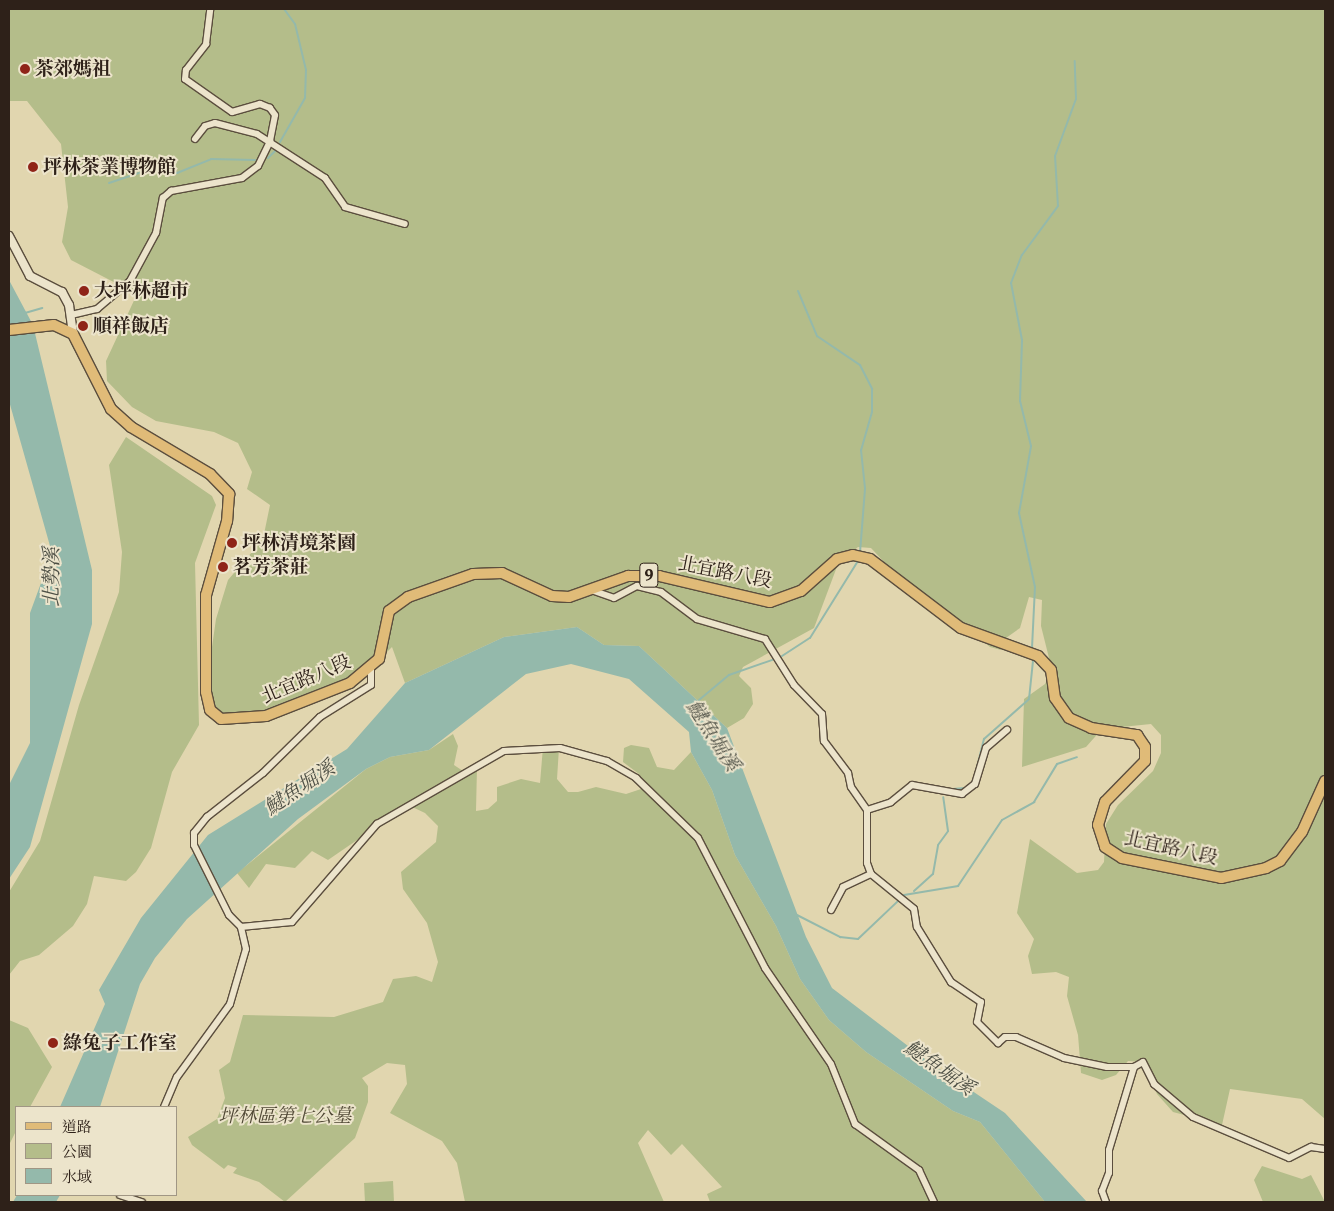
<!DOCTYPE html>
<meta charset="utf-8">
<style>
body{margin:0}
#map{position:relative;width:1334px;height:1211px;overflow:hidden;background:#e1d6af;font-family:"Gentium Book Plus","Noto Serif TC",serif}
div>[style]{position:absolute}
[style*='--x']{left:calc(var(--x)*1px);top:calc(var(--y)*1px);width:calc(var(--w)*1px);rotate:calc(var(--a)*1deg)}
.green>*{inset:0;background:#b4bd8a}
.water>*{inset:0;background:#94b9ab}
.stream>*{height:2px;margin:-1px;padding:0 1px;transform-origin:1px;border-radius:1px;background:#94b9ab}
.roads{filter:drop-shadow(1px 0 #5b4e3e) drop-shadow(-1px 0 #5b4e3e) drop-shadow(0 1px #5b4e3e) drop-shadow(0 -1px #5b4e3e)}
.minor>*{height:6px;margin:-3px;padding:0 3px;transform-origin:3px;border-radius:3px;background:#ece4cb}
.tertiary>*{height:8px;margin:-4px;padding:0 4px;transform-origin:4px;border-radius:4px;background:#ece4cb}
.primary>*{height:10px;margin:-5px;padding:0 5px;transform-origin:5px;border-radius:5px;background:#e0bb78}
.dots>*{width:14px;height:14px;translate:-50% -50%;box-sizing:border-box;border:2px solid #ece4cb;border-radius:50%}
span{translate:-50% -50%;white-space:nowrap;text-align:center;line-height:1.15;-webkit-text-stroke:4px #ece4cb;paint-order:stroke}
.shield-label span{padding:1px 4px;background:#ece4cb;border:1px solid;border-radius:4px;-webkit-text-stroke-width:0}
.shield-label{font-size:18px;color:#2e2119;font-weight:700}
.poi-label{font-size:19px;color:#2e2119;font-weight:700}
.left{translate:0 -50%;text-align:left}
.street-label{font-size:19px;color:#2e2119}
.park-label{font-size:19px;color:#504835;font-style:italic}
.water-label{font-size:20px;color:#4d4f45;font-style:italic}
.frame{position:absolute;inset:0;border:10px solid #2e2119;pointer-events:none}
.legend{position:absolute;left:15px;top:1106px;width:162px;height:90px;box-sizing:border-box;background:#ece4cb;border:1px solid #a09684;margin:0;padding:6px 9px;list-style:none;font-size:15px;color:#2e2119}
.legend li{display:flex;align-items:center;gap:10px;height:25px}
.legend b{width:25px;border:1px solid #a09684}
</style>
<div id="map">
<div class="green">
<div style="clip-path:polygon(9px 9px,1325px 9px,1325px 1119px,1302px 1099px,1230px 1089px,1222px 1125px,1173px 1112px,1157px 1094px,1143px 1062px,1128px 1061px,1116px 1075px,1102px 1080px,1081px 1073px,1078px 1035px,1067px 996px,1069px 977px,1056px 972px,1032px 974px,1028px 956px,1034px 939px,1017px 913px,1030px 839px,1077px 873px,1098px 870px,1104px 862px,1106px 824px,1118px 805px,1153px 771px,1161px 753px,1161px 735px,1151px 724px,1102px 729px,1086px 747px,1022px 767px,1024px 699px,1045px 684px,1052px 670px,1041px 626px,1042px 600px,1029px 597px,1020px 628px,1006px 638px,1001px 650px,990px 647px,951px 615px,932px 613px,871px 548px,858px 547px,838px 564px,814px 628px,743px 667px,739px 676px,751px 688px,753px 704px,744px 718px,727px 728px,639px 646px,604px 645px,577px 627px,504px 637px,405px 683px,392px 647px,370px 669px,238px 720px,221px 719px,210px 707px,208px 675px,216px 619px,228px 580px,263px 539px,270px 505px,247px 489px,252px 472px,238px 443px,214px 432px,156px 421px,132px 407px,107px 381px,106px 361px,137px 294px,71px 260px,62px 242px,68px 207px,61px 144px,27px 101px,9px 101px)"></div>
<div style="clip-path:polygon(126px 437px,212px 496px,216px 505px,195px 563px,199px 725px,172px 772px,151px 848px,136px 872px,126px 881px,94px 876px,87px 904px,73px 926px,39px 955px,20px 961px,9px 975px,9px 892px,40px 841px,79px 705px,119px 592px,122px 552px,109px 465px)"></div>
<div style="clip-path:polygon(453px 734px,458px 746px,454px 765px,463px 771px,477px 767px,476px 811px,488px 809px,497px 801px,497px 787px,521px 779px,540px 783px,543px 747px,559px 748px,557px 779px,568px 792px,578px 792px,596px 787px,626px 794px,644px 788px,639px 774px,623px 762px,624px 748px,631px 745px,649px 748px,657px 767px,674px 770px,691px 752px,712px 790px,735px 855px,776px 926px,800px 979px,829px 1020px,866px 1052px,953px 1111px,980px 1122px,1045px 1202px,710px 1202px,707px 1194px,722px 1187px,682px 1144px,671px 1155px,648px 1130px,638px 1143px,664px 1202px,465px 1202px,457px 1163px,442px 1141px,390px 1113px,407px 1084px,405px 1065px,387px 1063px,362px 1078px,368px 1086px,368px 1102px,355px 1138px,285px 1202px,259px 1182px,233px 1173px,237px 1168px,228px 1165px,224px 1169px,192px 1145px,188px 1137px,217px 1119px,225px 1098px,219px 1070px,230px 1062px,243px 1015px,334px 1017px,383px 1002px,393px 979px,416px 976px,432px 982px,438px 962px,427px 923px,403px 889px,401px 872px,436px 842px,438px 826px,425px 813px,408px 805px,328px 860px,312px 851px,295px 868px,266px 864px,249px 888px,237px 873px,366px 769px,390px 757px,429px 750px)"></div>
<div style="clip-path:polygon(9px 1020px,28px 1028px,52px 1067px,30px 1107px,16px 1107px,16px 1131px,9px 1145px)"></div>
<div style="clip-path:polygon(1262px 1166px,1302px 1179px,1311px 1175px,1325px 1202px,1263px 1202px,1254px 1180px)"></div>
<div style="clip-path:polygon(393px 1181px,394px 1202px,365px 1202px,364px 1183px)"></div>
</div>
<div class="water">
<div style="clip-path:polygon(9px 280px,33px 325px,92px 570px,92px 624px,30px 847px,9px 879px,9px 785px,30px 743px,30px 613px,52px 553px,9px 401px)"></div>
<div style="clip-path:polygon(577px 627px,604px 645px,639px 646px,727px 728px,806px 937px,832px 988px,929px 1062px,1005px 1113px,1087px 1202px,1045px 1202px,980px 1122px,953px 1111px,866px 1052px,829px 1020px,800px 979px,776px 926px,735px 855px,712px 790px,691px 752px,689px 732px,629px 679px,571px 664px,526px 674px,429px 750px,390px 757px,366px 769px,298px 819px,187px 919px,155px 958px,140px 984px,100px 1107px,60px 1107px,105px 1004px,99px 990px,141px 918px,208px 835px,347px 749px,405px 683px,504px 637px)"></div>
<div style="clip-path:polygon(17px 1195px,60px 1195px,56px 1202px,13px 1202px)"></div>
</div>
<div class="stream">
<div style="--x:280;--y:142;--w:51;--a:-60.4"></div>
<div style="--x:305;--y:98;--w:28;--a:-88"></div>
<div style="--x:306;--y:70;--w:47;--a:-103.4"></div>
<div style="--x:295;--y:24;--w:19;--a:-126"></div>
<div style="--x:268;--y:158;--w:10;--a:-45"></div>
<div style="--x:109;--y:183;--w:47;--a:-18.4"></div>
<div style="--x:154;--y:168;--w:24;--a:12"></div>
<div style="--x:177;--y:173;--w:37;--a:-22"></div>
<div style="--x:211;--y:159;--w:44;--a:1.3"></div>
<div style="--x:798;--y:291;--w:49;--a:67.1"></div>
<div style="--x:817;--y:336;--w:52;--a:34"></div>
<div style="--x:860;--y:365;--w:27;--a:63"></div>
<div style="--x:872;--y:389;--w:23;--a:90"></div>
<div style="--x:872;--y:412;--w:40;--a:106"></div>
<div style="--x:861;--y:450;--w:39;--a:84"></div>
<div style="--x:865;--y:489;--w:63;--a:94.5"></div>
<div style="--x:25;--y:313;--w:18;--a:-16"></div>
<div style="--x:1032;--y:648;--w:61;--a:-87.2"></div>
<div style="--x:1035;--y:587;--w:76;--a:-102.2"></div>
<div style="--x:1019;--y:513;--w:68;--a:-79.8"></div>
<div style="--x:1031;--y:446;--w:46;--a:-103.7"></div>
<div style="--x:1020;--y:401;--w:61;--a:-88.1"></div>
<div style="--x:1022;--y:340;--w:58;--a:-100.9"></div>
<div style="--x:1011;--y:283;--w:30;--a:-69"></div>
<div style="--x:1022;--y:255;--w:61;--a:-53.7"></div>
<div style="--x:1058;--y:206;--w:50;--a:-93.4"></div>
<div style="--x:1055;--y:156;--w:61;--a:-69.8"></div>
<div style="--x:1076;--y:99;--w:38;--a:-92"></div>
<div style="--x:782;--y:656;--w:33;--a:-33"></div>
<div style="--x:810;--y:638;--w:91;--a:-58.1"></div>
<div style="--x:699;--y:700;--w:39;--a:-40"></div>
<div style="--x:729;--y:675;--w:46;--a:-19.2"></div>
<div style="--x:977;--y:767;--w:29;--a:-76"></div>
<div style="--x:984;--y:739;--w:60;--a:-41.6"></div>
<div style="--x:1029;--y:699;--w:39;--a:-84"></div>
<div style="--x:953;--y:789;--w:12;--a:-5"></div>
<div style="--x:914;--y:891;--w:25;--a:-42"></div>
<div style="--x:933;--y:874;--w:29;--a:-80"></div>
<div style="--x:938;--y:845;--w:17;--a:-54"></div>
<div style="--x:948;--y:831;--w:34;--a:-98"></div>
<div style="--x:904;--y:895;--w:55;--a:-9.5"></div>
<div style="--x:958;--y:886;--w:79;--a:-56.3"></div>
<div style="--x:1002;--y:820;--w:37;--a:-29"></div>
<div style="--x:1034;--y:802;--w:44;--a:-58.8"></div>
<div style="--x:1057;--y:764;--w:21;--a:-19"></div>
<div style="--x:795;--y:914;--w:51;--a:27.1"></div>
<div style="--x:840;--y:937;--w:18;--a:6"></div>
<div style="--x:858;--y:939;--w:55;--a:-43.5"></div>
</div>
<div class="roads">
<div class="minor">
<div style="--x:195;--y:139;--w:16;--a:-52"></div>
<div style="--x:205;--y:126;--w:10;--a:-17"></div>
<div style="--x:215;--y:123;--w:43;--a:14.7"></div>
<div style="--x:257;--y:134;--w:81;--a:32.9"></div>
<div style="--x:325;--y:178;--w:35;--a:55"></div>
<div style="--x:345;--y:207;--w:62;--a:15.8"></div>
<div style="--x:71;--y:315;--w:27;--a:-13"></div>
<div style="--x:97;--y:309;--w:43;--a:-40.3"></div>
<div style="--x:130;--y:281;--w:55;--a:-61.6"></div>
<div style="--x:156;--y:233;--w:36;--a:-79"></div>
<div style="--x:163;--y:198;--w:11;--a:-41"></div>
<div style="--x:171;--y:191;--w:72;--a:-10.4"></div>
<div style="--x:242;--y:178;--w:20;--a:-37"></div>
<div style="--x:258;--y:166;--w:28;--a:-64"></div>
<div style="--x:270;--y:141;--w:26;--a:-79"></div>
<div style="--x:275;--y:115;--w:9;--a:-126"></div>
<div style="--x:270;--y:108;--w:11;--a:-158"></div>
<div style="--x:260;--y:104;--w:29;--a:164"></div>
<div style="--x:232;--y:112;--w:57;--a:-144.9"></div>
<div style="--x:185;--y:79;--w:9;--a:-84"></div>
<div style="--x:186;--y:70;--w:33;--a:-52"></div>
<div style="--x:206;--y:44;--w:35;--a:-83"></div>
<div style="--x:594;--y:591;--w:21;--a:19"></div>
<div style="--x:614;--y:598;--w:26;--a:-28"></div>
<div style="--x:637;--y:586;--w:25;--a:14"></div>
<div style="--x:661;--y:592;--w:45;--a:36.9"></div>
<div style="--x:697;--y:619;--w:71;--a:16.4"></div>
<div style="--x:765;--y:639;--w:54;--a:57.8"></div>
<div style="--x:794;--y:685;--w:40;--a:46"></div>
<div style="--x:822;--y:714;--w:27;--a:86"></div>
<div style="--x:824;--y:741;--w:40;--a:53"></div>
<div style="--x:848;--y:773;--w:14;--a:78"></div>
<div style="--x:851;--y:787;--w:28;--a:55"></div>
<div style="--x:867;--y:810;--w:53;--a:90"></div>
<div style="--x:867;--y:863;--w:12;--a:70"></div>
<div style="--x:871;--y:874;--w:55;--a:39.1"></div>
<div style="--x:914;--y:909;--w:18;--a:81"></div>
<div style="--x:917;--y:927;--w:65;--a:58.3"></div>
<div style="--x:951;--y:982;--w:36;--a:34"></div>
<div style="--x:981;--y:1002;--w:20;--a:101"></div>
<div style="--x:977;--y:1022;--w:30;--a:45"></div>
<div style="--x:998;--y:1043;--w:9;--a:-41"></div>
<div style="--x:1005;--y:1037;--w:11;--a:0"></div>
<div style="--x:1016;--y:1037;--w:52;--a:23.6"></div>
<div style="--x:1064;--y:1058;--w:44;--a:11.8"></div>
<div style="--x:1107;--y:1067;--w:27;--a:0"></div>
<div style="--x:1134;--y:1067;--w:10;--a:-29"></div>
<div style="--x:1143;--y:1062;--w:25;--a:63"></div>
<div style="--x:1154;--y:1084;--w:51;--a:40.2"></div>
<div style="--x:1193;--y:1117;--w:104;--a:23.1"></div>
<div style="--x:1289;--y:1158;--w:25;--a:-27"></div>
<div style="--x:1311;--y:1147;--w:14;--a:8"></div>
<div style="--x:867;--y:810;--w:25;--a:-18"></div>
<div style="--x:891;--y:802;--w:27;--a:-39"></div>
<div style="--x:912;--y:785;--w:51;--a:10.2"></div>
<div style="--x:962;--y:794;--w:16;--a:-38"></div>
<div style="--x:975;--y:784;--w:38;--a:-73"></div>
<div style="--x:986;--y:748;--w:28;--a:-41"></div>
<div style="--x:831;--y:910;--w:26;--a:-62"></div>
<div style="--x:843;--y:887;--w:31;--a:-25"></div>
<div style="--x:241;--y:927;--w:51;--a:-5.6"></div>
<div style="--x:292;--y:922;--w:130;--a:-49.1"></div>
<div style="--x:377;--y:824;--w:146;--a:-29.9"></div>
<div style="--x:504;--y:751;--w:56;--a:-3.1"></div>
<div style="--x:560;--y:748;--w:49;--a:15.5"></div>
<div style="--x:607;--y:761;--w:34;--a:30"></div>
<div style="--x:636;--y:778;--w:86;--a:44.1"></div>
<div style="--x:698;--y:838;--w:146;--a:62.7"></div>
<div style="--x:765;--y:968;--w:116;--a:55.5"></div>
<div style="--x:831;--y:1064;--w:65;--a:68.2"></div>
<div style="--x:855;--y:1124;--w:79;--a:35.7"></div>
<div style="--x:919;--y:1170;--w:35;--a:65"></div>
<div style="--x:164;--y:1107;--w:33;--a:-67"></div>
<div style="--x:177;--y:1077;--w:90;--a:-54"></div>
<div style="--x:230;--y:1004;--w:57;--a:-73.8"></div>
<div style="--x:246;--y:949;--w:23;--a:-103"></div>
<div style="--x:241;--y:927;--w:17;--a:-135"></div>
<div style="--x:229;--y:915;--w:78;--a:-116.6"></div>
<div style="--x:194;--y:845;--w:12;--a:-90"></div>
<div style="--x:194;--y:833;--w:21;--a:-51"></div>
<div style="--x:207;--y:817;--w:71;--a:-38.2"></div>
<div style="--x:263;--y:773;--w:80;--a:-44.5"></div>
<div style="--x:320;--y:717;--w:60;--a:-32.1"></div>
<div style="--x:371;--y:685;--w:15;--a:-90"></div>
<div style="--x:120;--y:1195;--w:23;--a:18"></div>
<div style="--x:1106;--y:1202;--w:12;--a:-110"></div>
<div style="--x:1102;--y:1191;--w:19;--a:-69"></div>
<div style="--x:1109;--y:1173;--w:23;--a:-90"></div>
<div style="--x:1109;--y:1150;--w:87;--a:-73.2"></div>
</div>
<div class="tertiary">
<div style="--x:9;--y:236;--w:45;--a:62.3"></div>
<div style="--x:30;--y:276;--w:36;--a:27"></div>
<div style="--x:62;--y:292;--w:15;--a:62"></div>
<div style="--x:69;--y:305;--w:29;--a:82"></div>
</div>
<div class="primary">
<div style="--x:9;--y:330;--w:45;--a:-6.3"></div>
<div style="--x:54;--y:325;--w:21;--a:25"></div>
<div style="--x:73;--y:334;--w:84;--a:63.1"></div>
<div style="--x:111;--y:409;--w:27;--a:42"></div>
<div style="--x:131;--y:427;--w:92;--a:30.7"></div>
<div style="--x:210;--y:474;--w:28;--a:46"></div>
<div style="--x:229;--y:494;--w:27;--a:94"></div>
<div style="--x:227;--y:521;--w:77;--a:105.8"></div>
<div style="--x:206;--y:595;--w:97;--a:90"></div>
<div style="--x:206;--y:692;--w:18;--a:77"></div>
<div style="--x:210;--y:710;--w:14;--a:39"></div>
<div style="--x:221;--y:719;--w:45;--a:-3.8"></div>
<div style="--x:266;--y:716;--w:90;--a:-21.4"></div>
<div style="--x:350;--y:683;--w:38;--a:-40"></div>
<div style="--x:379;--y:659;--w:49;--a:-78.2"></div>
<div style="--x:389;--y:611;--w:24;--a:-36"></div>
<div style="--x:408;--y:597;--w:69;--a:-19.5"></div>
<div style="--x:473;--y:574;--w:29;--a:-2"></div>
<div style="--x:502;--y:573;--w:55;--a:24.7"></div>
<div style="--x:552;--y:596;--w:17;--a:3"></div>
<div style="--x:569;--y:597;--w:63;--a:-19.6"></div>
<div style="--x:628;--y:576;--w:31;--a:0"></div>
<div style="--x:659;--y:576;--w:114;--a:13.2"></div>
<div style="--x:770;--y:602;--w:33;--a:-20"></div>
<div style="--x:801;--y:591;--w:48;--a:-41.6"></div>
<div style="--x:837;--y:559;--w:16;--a:-14"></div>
<div style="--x:853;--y:555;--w:17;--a:13"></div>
<div style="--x:870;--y:559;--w:114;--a:37.2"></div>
<div style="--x:961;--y:628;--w:82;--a:20"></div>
<div style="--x:1038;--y:656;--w:19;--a:47"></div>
<div style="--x:1051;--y:670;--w:28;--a:82"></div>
<div style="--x:1055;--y:698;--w:24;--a:55"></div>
<div style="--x:1069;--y:718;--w:24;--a:24"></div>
<div style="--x:1091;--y:728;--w:47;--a:8.7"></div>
<div style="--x:1137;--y:735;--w:14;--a:56"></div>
<div style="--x:1145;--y:747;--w:14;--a:90"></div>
<div style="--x:1145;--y:761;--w:57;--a:134.3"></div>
<div style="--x:1105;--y:802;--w:24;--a:107"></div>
<div style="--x:1098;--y:825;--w:23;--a:72"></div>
<div style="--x:1105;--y:847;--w:20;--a:33"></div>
<div style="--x:1122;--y:858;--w:101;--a:11.4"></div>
<div style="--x:1221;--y:878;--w:46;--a:-12.5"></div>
<div style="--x:1266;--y:868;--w:16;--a:-27"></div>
<div style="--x:1280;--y:861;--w:36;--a:-53"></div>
<div style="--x:1302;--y:832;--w:56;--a:-65.7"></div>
</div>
</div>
<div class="dots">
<div style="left:25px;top:69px;background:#8f2418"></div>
<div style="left:33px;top:167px;background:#8f2418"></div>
<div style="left:84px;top:291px;background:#8f2418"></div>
<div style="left:83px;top:326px;background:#8f2418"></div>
<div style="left:232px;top:543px;background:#8f2418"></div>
<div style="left:223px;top:567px;background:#8f2418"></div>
<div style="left:53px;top:1043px;background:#8f2418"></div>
</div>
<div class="shield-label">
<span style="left:649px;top:575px">9</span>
</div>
<div class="poi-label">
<span class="left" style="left:35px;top:69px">茶郊媽祖</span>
<span class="left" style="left:43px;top:167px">坪林茶業博物館</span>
<span class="left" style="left:94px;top:291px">大坪林超市</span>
<span class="left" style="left:93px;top:326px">順祥飯店</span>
<span class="left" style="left:242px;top:543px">坪林清境茶園</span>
<span class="left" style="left:233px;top:567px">茗芳茶莊</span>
<span class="left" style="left:63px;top:1043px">綠兔子工作室</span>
</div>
<div class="street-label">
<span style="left:725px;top:572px;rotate:11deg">北宜路八段</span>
<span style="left:306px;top:679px;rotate:-23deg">北宜路八段</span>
<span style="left:1171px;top:848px;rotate:13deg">北宜路八段</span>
</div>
<div class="park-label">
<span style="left:285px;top:1116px">坪林區第七公墓</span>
</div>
<div class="water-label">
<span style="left:50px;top:577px;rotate:-90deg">北勢溪</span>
<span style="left:714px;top:735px;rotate:57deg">𩻸魚堀溪</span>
<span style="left:299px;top:787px;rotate:-34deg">𩻸魚堀溪</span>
<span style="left:940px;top:1067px;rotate:35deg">𩻸魚堀溪</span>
</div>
<div class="frame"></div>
<ul class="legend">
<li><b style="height:6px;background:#e0bb78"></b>道路</li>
<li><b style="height:14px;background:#b4bd8a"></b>公園</li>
<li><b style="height:14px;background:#94b9ab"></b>水域</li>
</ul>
</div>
